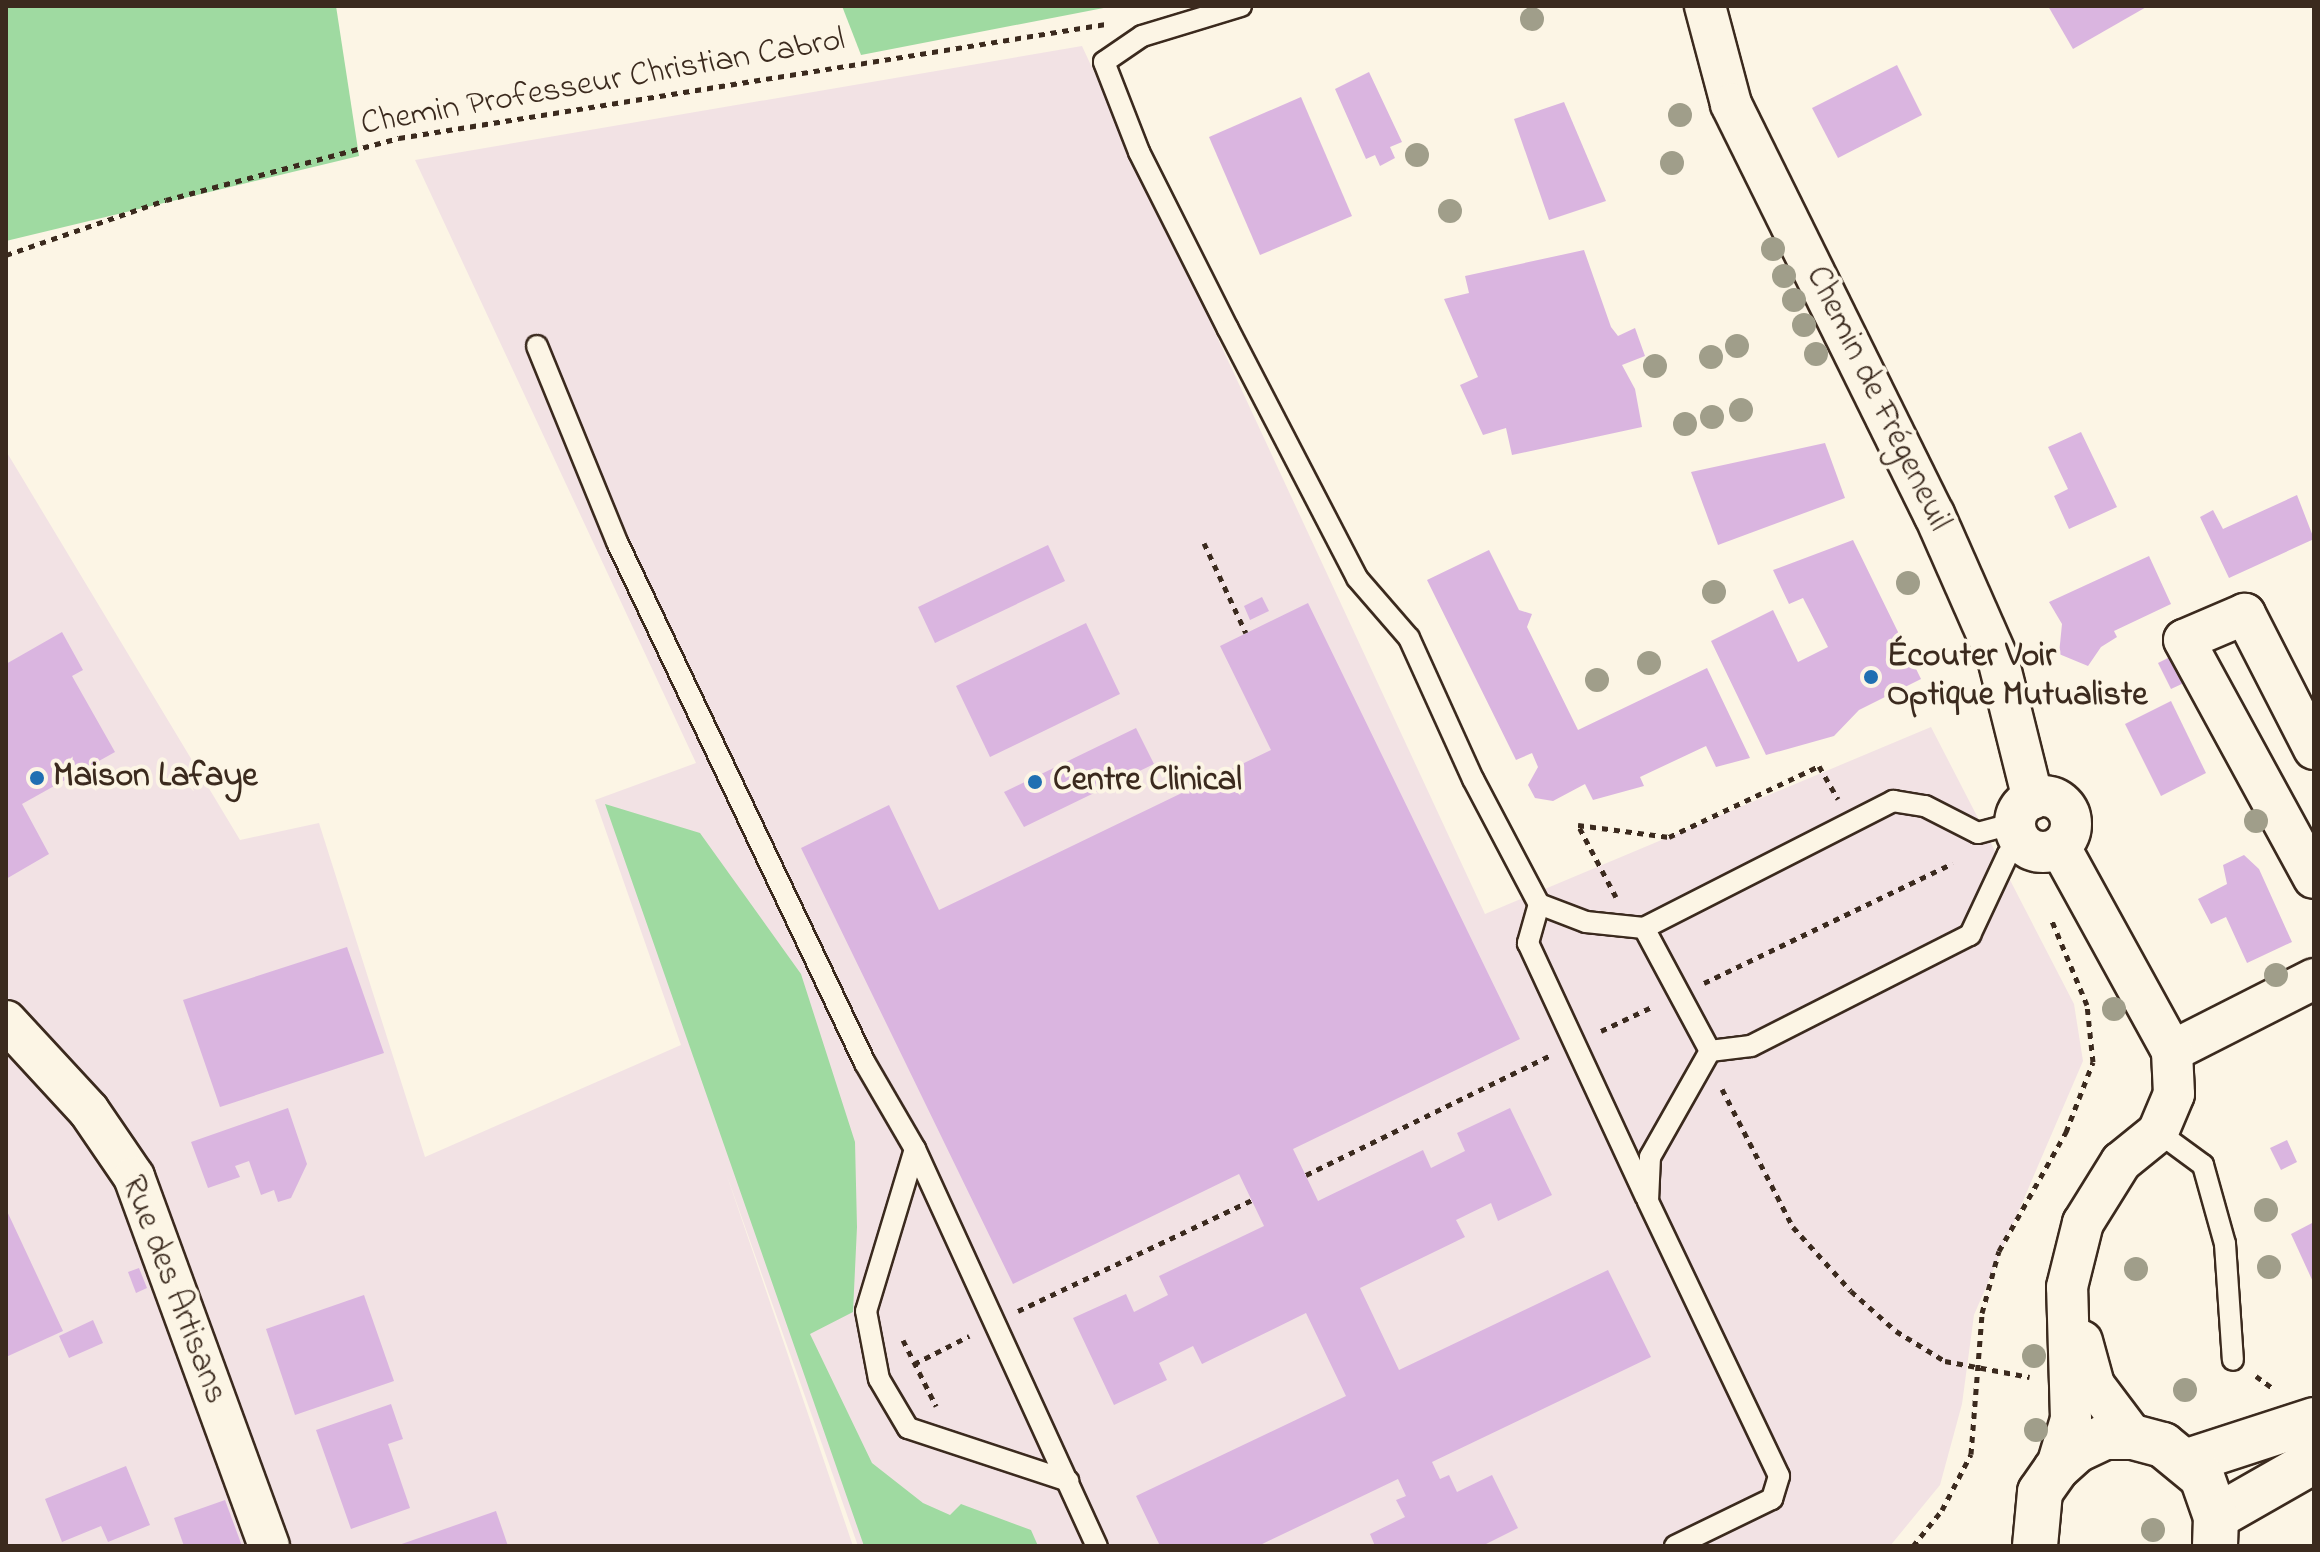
<!DOCTYPE html>
<meta charset="utf-8">
<style>
body{margin:0}
#map{position:relative;width:2320px;height:1552px;overflow:hidden;background:#fcf5e5;font-family:"Indie Flower",sans-serif}
div>[style]{position:absolute}
[style*='--x']{left:calc(var(--x)*1px);top:calc(var(--y)*1px);width:calc(var(--w)*1px);rotate:calc(var(--a)*1deg)}
.built>*{inset:0;background:#f2e2e4}
.green>*{inset:0;background:#9fdaa1}
.building>*{inset:0;background:#dab5e0}
.path>*{height:5px;margin-top:-2.5px;transform-origin:0;background:repeating-linear-gradient(90deg,#3b2a1e 0 6px,transparent 0 12px)}
.roads{filter:drop-shadow(2px 0 #3b2a1e) drop-shadow(-2px 0 #3b2a1e) drop-shadow(0 2px #3b2a1e) drop-shadow(0 -2px #3b2a1e)}
.service>*{height:20px;margin:-10px;padding:0 10px;transform-origin:10px;border-radius:10px;background:#fcf5e5}
.minor>*{height:40px;margin:-20px;padding:0 20px;transform-origin:20px;border-radius:20px;background:#fcf5e5}
.minor>.ring{margin:-20px;padding:0;box-sizing:content-box;background:none;border:40px solid #fcf5e5;border-radius:50%}
.secondary>*{height:44px;margin:-22px;padding:0 22px;transform-origin:22px;border-radius:22px;background:#fcf5e5}
.trees>*{width:24px;height:24px;margin:-12px;border-radius:50%;background:#a09e8a}
.dots>*{width:22px;height:22px;translate:-50% -50%;box-sizing:border-box;border:4px solid #fcf5e5;border-radius:50%}
span{translate:-50% -50%;white-space:nowrap;text-align:center;line-height:1.15;-webkit-text-stroke:8px #fcf5e5;paint-order:stroke}
.street-label{font-size:34px;color:#3b2a1e}
.poi-label{font-size:34px;color:#3b2a1e;font-weight:700}
.left{translate:0 -50%;text-align:left}
.frame{position:absolute;inset:0;border:8px solid #3b2a1e;pointer-events:none}
</style>
<div id="map">
<div class="built">
<div style="clip-path:polygon(1082px 46px,1485px 914px,1931px 727px,2074px 1004px,2083px 1061px,1974px 1315px,1962px 1404px,1940px 1485px,1890px 1546px,858px 1546px,726px 1173px,853px 1546px,6px 1546px,6px 451px,240px 840px,319px 823px,425px 1157px,681px 1045px,595px 800px,696px 763px,415px 160px)"></div>
</div>
<div class="green">
<div style="clip-path:polygon(6px 6px,336px 6px,359px 156px,6px 241px)"></div>
<div style="clip-path:polygon(842px 6px,1114px 6px,861px 55px)"></div>
<div style="clip-path:polygon(605px 804px,700px 833px,801px 974px,855px 1142px,857px 1227px,853px 1312px,810px 1334px,872px 1463px,923px 1503px,950px 1515px,961px 1504px,1031px 1530px,1038px 1546px,864px 1546px)"></div>
</div>
<div class="building">
<div style="clip-path:polygon(2048px 6px,2148px 6px,2073px 49px)"></div>
<div style="clip-path:polygon(1897px 65px,1922px 115px,1838px 158px,1812px 108px)"></div>
<div style="clip-path:polygon(1369px 72px,1402px 142px,1390px 147px,1395px 158px,1380px 166px,1375px 155px,1366px 159px,1335px 89px)"></div>
<div style="clip-path:polygon(1301px 97px,1352px 216px,1260px 255px,1209px 137px)"></div>
<div style="clip-path:polygon(1564px 102px,1606px 201px,1549px 220px,1514px 119px)"></div>
<div style="clip-path:polygon(1584px 250px,1611px 327px,1618px 336px,1635px 328px,1645px 356px,1622px 365px,1635px 389px,1642px 427px,1512px 455px,1506px 428px,1483px 435px,1460px 385px,1478px 377px,1444px 299px,1469px 293px,1465px 276px)"></div>
<div style="clip-path:polygon(2081px 432px,2117px 507px,2069px 529px,2054px 496px,2068px 489px,2048px 447px)"></div>
<div style="clip-path:polygon(1825px 443px,1845px 498px,1718px 545px,1691px 472px)"></div>
<div style="clip-path:polygon(2297px 495px,2314px 539px,2229px 578px,2200px 517px,2213px 510px,2223px 529px)"></div>
<div style="clip-path:polygon(1853px 540px,1921px 679px,1859px 710px,1834px 736px,1766px 755px,1711px 641px,1773px 610px,1798px 662px,1828px 647px,1803px 598px,1789px 604px,1773px 570px)"></div>
<div style="clip-path:polygon(1048px 545px,1065px 581px,935px 643px,918px 607px)"></div>
<div style="clip-path:polygon(1489px 550px,1519px 610px,1532px 614px,1527px 627px,1578px 730px,1707px 668px,1750px 758px,1716px 767px,1706px 746px,1640px 777px,1644px 786px,1593px 800px,1585px 784px,1553px 801px,1535px 798px,1528px 785px,1538px 767px,1532px 753px,1516px 760px,1427px 580px)"></div>
<div style="clip-path:polygon(2149px 556px,2171px 604px,2114px 631px,2117px 637px,2101px 647px,2088px 666px,2059px 654px,2062px 624px,2049px 602px)"></div>
<div style="clip-path:polygon(1262px 597px,1269px 611px,1250px 620px,1244px 606px)"></div>
<div style="clip-path:polygon(1308px 603px,1520px 1039px,1293px 1149px,1318px 1201px,1423px 1150px,1431px 1168px,1465px 1151px,1457px 1133px,1510px 1108px,1552px 1195px,1498px 1221px,1491px 1203px,1456px 1220px,1465px 1237px,1360px 1288px,1399px 1370px,1608px 1270px,1651px 1357px,1432px 1462px,1440px 1479px,1449px 1475px,1457px 1492px,1492px 1475px,1518px 1528px,1482px 1546px,1375px 1546px,1370px 1534px,1405px 1517px,1396px 1500px,1406px 1496px,1398px 1479px,1258px 1546px,1160px 1546px,1136px 1496px,1346px 1396px,1306px 1313px,1202px 1364px,1193px 1346px,1159px 1363px,1167px 1380px,1114px 1405px,1073px 1318px,1126px 1294px,1134px 1312px,1168px 1295px,1159px 1276px,1264px 1226px,1239px 1174px,1013px 1284px,801px 848px,889px 805px,939px 910px,1271px 750px,1220px 646px)"></div>
<div style="clip-path:polygon(1086px 623px,1120px 694px,990px 757px,956px 686px)"></div>
<div style="clip-path:polygon(62px 632px,83px 670px,72px 676px,115px 752px,22px 804px,49px 854px,6px 879px,6px 664px)"></div>
<div style="clip-path:polygon(2174px 655px,2186px 682px,2171px 689px,2158px 663px)"></div>
<div style="clip-path:polygon(2171px 701px,2206px 773px,2161px 796px,2125px 724px)"></div>
<div style="clip-path:polygon(1136px 728px,1154px 764px,1024px 827px,1004px 792px)"></div>
<div style="clip-path:polygon(2244px 855px,2259px 869px,2292px 942px,2247px 963px,2226px 917px,2211px 924px,2198px 899px,2227px 884px,2223px 865px)"></div>
<div style="clip-path:polygon(347px 947px,384px 1053px,220px 1107px,183px 1000px)"></div>
<div style="clip-path:polygon(288px 1108px,307px 1164px,291px 1198px,278px 1202px,274px 1190px,261px 1195px,249px 1161px,235px 1166px,240px 1177px,208px 1188px,191px 1142px)"></div>
<div style="clip-path:polygon(2287px 1140px,2297px 1162px,2281px 1170px,2270px 1148px)"></div>
<div style="clip-path:polygon(6px 1209px,63px 1331px,6px 1357px)"></div>
<div style="clip-path:polygon(2314px 1222px,2314px 1284px,2291px 1234px)"></div>
<div style="clip-path:polygon(139px 1268px,147px 1288px,136px 1293px,128px 1272px)"></div>
<div style="clip-path:polygon(364px 1295px,394px 1381px,295px 1415px,266px 1329px)"></div>
<div style="clip-path:polygon(93px 1320px,103px 1343px,69px 1358px,59px 1336px)"></div>
<div style="clip-path:polygon(391px 1404px,403px 1439px,388px 1444px,410px 1508px,351px 1529px,316px 1430px)"></div>
<div style="clip-path:polygon(126px 1466px,150px 1525px,108px 1542px,101px 1526px,62px 1542px,45px 1499px)"></div>
<div style="clip-path:polygon(225px 1500px,242px 1546px,184px 1546px,174px 1518px)"></div>
<div style="clip-path:polygon(496px 1511px,508px 1546px,396px 1546px)"></div>
</div>
<div class="path">
<div style="--x:6;--y:255;--w:169;--a:-19"></div>
<div style="--x:166;--y:200;--w:241;--a:-14.9"></div>
<div style="--x:399;--y:138;--w:716;--a:-9.16"></div>
<div style="--x:1204;--y:543;--w:99;--a:65"></div>
<div style="--x:1616;--y:897;--w:81;--a:-117.8"></div>
<div style="--x:1578;--y:825;--w:92;--a:7.5"></div>
<div style="--x:1669;--y:837;--w:166;--a:-25.3"></div>
<div style="--x:1819;--y:766;--w:38;--a:60"></div>
<div style="--x:1704;--y:983;--w:276;--a:-25.7"></div>
<div style="--x:1601;--y:1031;--w:59;--a:-25.3"></div>
<div style="--x:1722;--y:1089;--w:155;--a:62.8"></div>
<div style="--x:1793;--y:1227;--w:86;--a:47.8"></div>
<div style="--x:1851;--y:1291;--w:60;--a:41.6"></div>
<div style="--x:1896;--y:1331;--w:57;--a:31.5"></div>
<div style="--x:1945;--y:1361;--w:86;--a:10.7"></div>
<div style="--x:1306;--y:1175;--w:271;--a:-26.1"></div>
<div style="--x:1018;--y:1311;--w:259;--a:-25.4"></div>
<div style="--x:903;--y:1340;--w:74;--a:63.4"></div>
<div style="--x:914;--y:1364;--w:62;--a:-27"></div>
<div style="--x:2256;--y:1376;--w:22;--a:36"></div>
<div style="--x:1913;--y:1546;--w:46;--a:-51.1"></div>
<div style="--x:1942;--y:1510;--w:63;--a:-62.6"></div>
<div style="--x:1971;--y:1454;--w:141;--a:-85.5"></div>
<div style="--x:1982;--y:1313;--w:64;--a:-74.7"></div>
<div style="--x:1999;--y:1251;--w:137;--a:-60.6"></div>
<div style="--x:2066;--y:1132;--w:75;--a:-68.9"></div>
<div style="--x:2093;--y:1062;--w:57;--a:-96"></div>
<div style="--x:2087;--y:1005;--w:91;--a:-112.6"></div>
</div>
<div class="roads">
<div class="service">
<div style="--x:1241;--y:6;--w:103;--a:163.1"></div>
<div style="--x:1142;--y:36;--w:46;--a:145.6"></div>
<div style="--x:1104;--y:62;--w:97;--a:68.7"></div>
<div style="--x:1139;--y:152;--w:198;--a:63.3"></div>
<div style="--x:1228;--y:329;--w:280;--a:62.6"></div>
<div style="--x:1357;--y:578;--w:79;--a:49.1"></div>
<div style="--x:1409;--y:638;--w:155;--a:65.6"></div>
<div style="--x:1473;--y:779;--w:141;--a:62.2"></div>
<div style="--x:1539;--y:904;--w:50;--a:21"></div>
<div style="--x:1586;--y:922;--w:58;--a:5.9"></div>
<div style="--x:1644;--y:928;--w:280;--a:-27"></div>
<div style="--x:1893;--y:801;--w:32;--a:9"></div>
<div style="--x:1925;--y:806;--w:59;--a:27"></div>
<div style="--x:1978;--y:833;--w:39;--a:-15"></div>
<div style="--x:537;--y:346;--w:212;--a:67.8"></div>
<div style="--x:617;--y:542;--w:577;--a:64.55"></div>
<div style="--x:865;--y:1063;--w:99;--a:59.8"></div>
<div style="--x:915;--y:1149;--w:437;--a:65.4"></div>
<div style="--x:1539;--y:904;--w:41;--a:105.8"></div>
<div style="--x:1528;--y:943;--w:280;--a:65.1"></div>
<div style="--x:1644;--y:928;--w:140;--a:61.8"></div>
<div style="--x:1710;--y:1051;--w:41;--a:-7"></div>
<div style="--x:1751;--y:1046;--w:246;--a:-26.9"></div>
<div style="--x:1970;--y:935;--w:89;--a:-64.9"></div>
<div style="--x:2008;--y:854;--w:21;--a:-17"></div>
<div style="--x:2158;--y:1132;--w:56;--a:36.3"></div>
<div style="--x:2203;--y:1165;--w:82;--a:74.4"></div>
<div style="--x:2225;--y:1244;--w:116;--a:86.1"></div>
<div style="--x:915;--y:1149;--w:169;--a:106.8"></div>
<div style="--x:866;--y:1311;--w:69;--a:79.2"></div>
<div style="--x:879;--y:1379;--w:57;--a:59.4"></div>
<div style="--x:908;--y:1428;--w:169;--a:18.3"></div>
<div style="--x:1675;--y:1546;--w:108;--a:-25.9"></div>
<div style="--x:1772;--y:1499;--w:24;--a:-73"></div>
<div style="--x:1779;--y:1476;--w:305;--a:-115.5"></div>
<div style="--x:1648;--y:1201;--w:44;--a:-87.4"></div>
<div style="--x:1650;--y:1157;--w:122;--a:-60.5"></div>
</div>
<div class="minor">
<div style="--x:1705;--y:6;--w:101;--a:75.1"></div>
<div style="--x:1731;--y:104;--w:458;--a:63.7"></div>
<div style="--x:1934;--y:514;--w:158;--a:66.2"></div>
<div style="--x:1998;--y:659;--w:144;--a:76"></div>
<div style="--x:2314;--y:749;--w:152;--a:-117.1"></div>
<div style="--x:2245;--y:614;--w:66;--a:156.9"></div>
<div style="--x:2184;--y:640;--w:271;--a:61.4"></div>
<div class="ring" style="left:2015px;top:796px;width:16px;height:16px"></div>
<div style="--x:6;--y:1021;--w:122;--a:47.3"></div>
<div style="--x:89;--y:1111;--w:80;--a:55.7"></div>
<div style="--x:134;--y:1177;--w:393;--a:69.9"></div>
<div style="--x:2172;--y:1051;--w:159;--a:-26.9"></div>
<div style="--x:2082;--y:1341;--w:46;--a:74.7"></div>
<div style="--x:2094;--y:1385;--w:65;--a:53.1"></div>
<div style="--x:2056;--y:1469;--w:52;--a:-73.3"></div>
<div style="--x:2071;--y:1419;--w:132;--a:-91.7"></div>
<div style="--x:2067;--y:1287;--w:66;--a:-76"></div>
<div style="--x:2083;--y:1223;--w:72;--a:-58.1"></div>
<div style="--x:2121;--y:1162;--w:48;--a:-39"></div>
<div style="--x:2158;--y:1132;--w:41;--a:-67.2"></div>
<div style="--x:2174;--y:1094;--w:43;--a:-92.7"></div>
<div style="--x:2172;--y:1051;--w:233;--a:-118.8"></div>
</div>
<div class="secondary">
<div style="--x:2188;--y:1461;--w:133;--a:-18"></div>
<div style="--x:2216;--y:1517;--w:113;--a:-29.7"></div>
<div style="--x:2035;--y:1546;--w:54;--a:-84.7"></div>
<div style="--x:2040;--y:1492;--w:28;--a:-55"></div>
<div style="--x:2056;--y:1469;--w:28;--a:-42"></div>
<div style="--x:2077;--y:1450;--w:31;--a:-25"></div>
<div style="--x:2105;--y:1437;--w:28;--a:0"></div>
<div style="--x:2133;--y:1437;--w:31;--a:15"></div>
<div style="--x:2163;--y:1445;--w:50;--a:39.4"></div>
<div style="--x:2202;--y:1477;--w:42;--a:70.7"></div>
<div style="--x:2216;--y:1517;--w:29;--a:92"></div>
</div>
</div>
<div class="trees">
<div style="left:1532px;top:19px"></div>
<div style="left:1680px;top:115px"></div>
<div style="left:1417px;top:155px"></div>
<div style="left:1672px;top:163px"></div>
<div style="left:1450px;top:211px"></div>
<div style="left:1773px;top:249px"></div>
<div style="left:1784px;top:276px"></div>
<div style="left:1794px;top:300px"></div>
<div style="left:1804px;top:325px"></div>
<div style="left:1737px;top:346px"></div>
<div style="left:1816px;top:354px"></div>
<div style="left:1711px;top:357px"></div>
<div style="left:1655px;top:366px"></div>
<div style="left:1741px;top:410px"></div>
<div style="left:1712px;top:417px"></div>
<div style="left:1685px;top:424px"></div>
<div style="left:1908px;top:583px"></div>
<div style="left:1714px;top:592px"></div>
<div style="left:1649px;top:663px"></div>
<div style="left:1597px;top:680px"></div>
<div style="left:2256px;top:821px"></div>
<div style="left:2276px;top:975px"></div>
<div style="left:2114px;top:1009px"></div>
<div style="left:2266px;top:1210px"></div>
<div style="left:2269px;top:1267px"></div>
<div style="left:2136px;top:1269px"></div>
<div style="left:2034px;top:1356px"></div>
<div style="left:2185px;top:1390px"></div>
<div style="left:2036px;top:1430px"></div>
<div style="left:2153px;top:1530px"></div>
</div>
<div class="dots">
<div style="left:1871px;top:677px;background:#1f6fb2"></div>
<div style="left:37px;top:778px;background:#1f6fb2"></div>
<div style="left:1035px;top:782px;background:#1f6fb2"></div>
</div>
<div class="street-label">
<span style="left:603px;top:83px;rotate:-10deg">Chemin Professeur Christian Cabrol</span>
<span style="left:1877px;top:399px;rotate:64deg">Chemin de Frégeneuil</span>
<span style="left:173px;top:1290px;rotate:69deg">Rue des Artisans</span>
</div>
<div class="poi-label">
<span class="left" style="left:1887px;top:677px">Écouter Voir<br>Optique Mutualiste</span>
<span class="left" style="left:53px;top:778px">Maison Lafaye</span>
<span class="left" style="left:1053px;top:782px">Centre Clinical</span>
</div>
<div class="frame"></div>
</div>
